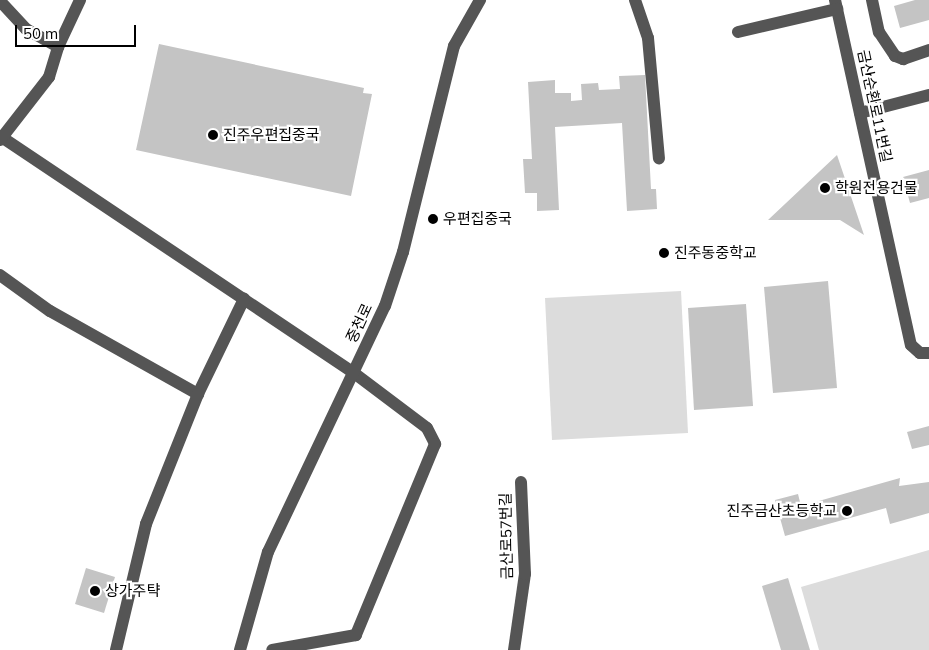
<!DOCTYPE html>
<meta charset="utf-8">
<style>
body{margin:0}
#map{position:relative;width:929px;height:650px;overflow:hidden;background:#fff;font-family:Mulish,"Noto Sans KR",sans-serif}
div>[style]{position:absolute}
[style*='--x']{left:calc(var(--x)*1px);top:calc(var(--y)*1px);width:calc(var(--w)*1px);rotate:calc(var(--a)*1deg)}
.green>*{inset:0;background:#dcdcdc}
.building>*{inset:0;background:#c4c4c4}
.minor>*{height:12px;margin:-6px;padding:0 6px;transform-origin:6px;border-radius:6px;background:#555}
.dots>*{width:14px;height:14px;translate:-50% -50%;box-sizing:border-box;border:2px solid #fff;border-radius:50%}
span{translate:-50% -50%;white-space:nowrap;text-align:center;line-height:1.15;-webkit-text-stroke:4.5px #fff;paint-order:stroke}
.street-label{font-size:15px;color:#000}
.poi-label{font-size:15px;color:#000}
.left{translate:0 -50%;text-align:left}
.right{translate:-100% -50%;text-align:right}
.scale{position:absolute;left:15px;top:25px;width:121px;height:22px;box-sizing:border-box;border:2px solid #000;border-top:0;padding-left:6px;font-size:15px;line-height:18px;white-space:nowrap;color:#000;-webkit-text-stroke:4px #fff;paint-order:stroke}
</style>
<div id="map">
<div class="green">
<div style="clip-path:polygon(681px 291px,688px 433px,552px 440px,545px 298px)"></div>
<div style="clip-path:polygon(929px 550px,929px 650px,819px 650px,801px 587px)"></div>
</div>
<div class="building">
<div style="clip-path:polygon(915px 0,929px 0,929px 20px,900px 28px,894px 6px)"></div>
<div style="clip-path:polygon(159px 44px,364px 88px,363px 93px,372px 94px,351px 196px,136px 150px)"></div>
<div style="clip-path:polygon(645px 75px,651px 189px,656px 189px,657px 209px,627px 211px,622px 123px,555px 127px,559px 210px,537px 211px,537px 193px,525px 193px,523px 159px,532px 159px,528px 82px,555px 80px,555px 93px,571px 93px,571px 101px,582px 100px,581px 84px,598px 83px,599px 90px,620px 89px,619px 76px)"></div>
<div style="clip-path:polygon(837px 155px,864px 235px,840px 220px,768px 220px)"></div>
<div style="clip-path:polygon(929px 170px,929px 198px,910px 203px,903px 177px)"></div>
<div style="clip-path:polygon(828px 281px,837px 388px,773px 393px,764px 287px)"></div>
<div style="clip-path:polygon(746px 304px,753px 406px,694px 410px,688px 308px)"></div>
<div style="clip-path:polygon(929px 426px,929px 445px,912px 449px,907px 432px)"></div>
<div style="clip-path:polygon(900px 478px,899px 486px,929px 482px,929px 513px,890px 524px,886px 508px,785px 536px,775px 500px,798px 494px,801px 506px)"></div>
<div style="clip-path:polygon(86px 568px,115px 577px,104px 613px,75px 604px)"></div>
<div style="clip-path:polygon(788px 578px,810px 650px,781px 650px,762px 586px)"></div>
</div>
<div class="minor">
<div style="--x:635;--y:0;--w:40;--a:71.1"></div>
<div style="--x:648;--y:38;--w:121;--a:84.8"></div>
<div style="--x:835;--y:0;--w:353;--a:77.6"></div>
<div style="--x:911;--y:345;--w:12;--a:42"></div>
<div style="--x:920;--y:353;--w:9;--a:0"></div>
<div style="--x:872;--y:0;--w:33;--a:78"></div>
<div style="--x:879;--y:32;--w:29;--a:56"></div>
<div style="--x:895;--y:56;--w:9;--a:21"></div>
<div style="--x:903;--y:59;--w:28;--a:-19"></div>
<div style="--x:0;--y:1;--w:38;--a:47"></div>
<div style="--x:26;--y:29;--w:37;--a:29"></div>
<div style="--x:738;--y:32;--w:102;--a:-13.1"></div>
<div style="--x:860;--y:113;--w:71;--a:-14.6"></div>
<div style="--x:0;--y:136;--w:426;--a:33.8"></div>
<div style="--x:354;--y:373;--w:91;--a:37"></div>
<div style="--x:427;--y:428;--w:18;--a:63"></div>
<div style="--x:435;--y:444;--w:207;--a:112.5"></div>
<div style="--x:356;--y:635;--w:85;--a:169.9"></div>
<div style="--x:0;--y:140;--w:80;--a:-52.1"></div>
<div style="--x:49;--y:77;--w:31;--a:-73"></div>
<div style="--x:58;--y:47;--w:52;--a:-64.9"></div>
<div style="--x:0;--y:275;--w:62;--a:35.8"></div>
<div style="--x:50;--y:311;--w:170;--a:29.3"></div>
<div style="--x:198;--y:394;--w:106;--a:-64.2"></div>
<div style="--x:116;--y:650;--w:130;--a:-76.6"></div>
<div style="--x:146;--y:524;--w:140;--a:-68.2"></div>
<div style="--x:240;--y:650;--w:102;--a:-74.1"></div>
<div style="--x:268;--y:552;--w:272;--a:-64.6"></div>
<div style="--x:385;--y:306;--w:57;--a:-71.6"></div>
<div style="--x:403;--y:252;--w:212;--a:-76.1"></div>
<div style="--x:454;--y:46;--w:53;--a:-60.5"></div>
<div style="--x:514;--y:650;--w:77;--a:-81.8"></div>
<div style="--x:525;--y:574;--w:92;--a:-92.5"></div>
</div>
<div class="dots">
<div style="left:213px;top:135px;background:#000"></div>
<div style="left:825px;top:188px;background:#000"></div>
<div style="left:433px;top:219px;background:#000"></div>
<div style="left:664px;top:253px;background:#000"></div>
<div style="left:847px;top:511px;background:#000"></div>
<div style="left:95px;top:591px;background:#000"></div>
</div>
<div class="street-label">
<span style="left:875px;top:106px;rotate:78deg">금산순환로11번길</span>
<span style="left:359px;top:323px;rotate:-65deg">중천로</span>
<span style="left:506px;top:536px;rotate:-91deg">금산로57번길</span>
</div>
<div class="poi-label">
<span class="left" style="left:223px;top:135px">진주우편집중국</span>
<span class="left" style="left:835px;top:188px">학원전용건물</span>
<span class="left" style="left:443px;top:219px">우편집중국</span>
<span class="left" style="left:674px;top:253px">진주동중학교</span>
<span class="right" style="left:837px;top:511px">진주금산초등학교</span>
<span class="left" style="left:105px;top:591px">상가주탹</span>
</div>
<div class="scale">50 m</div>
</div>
